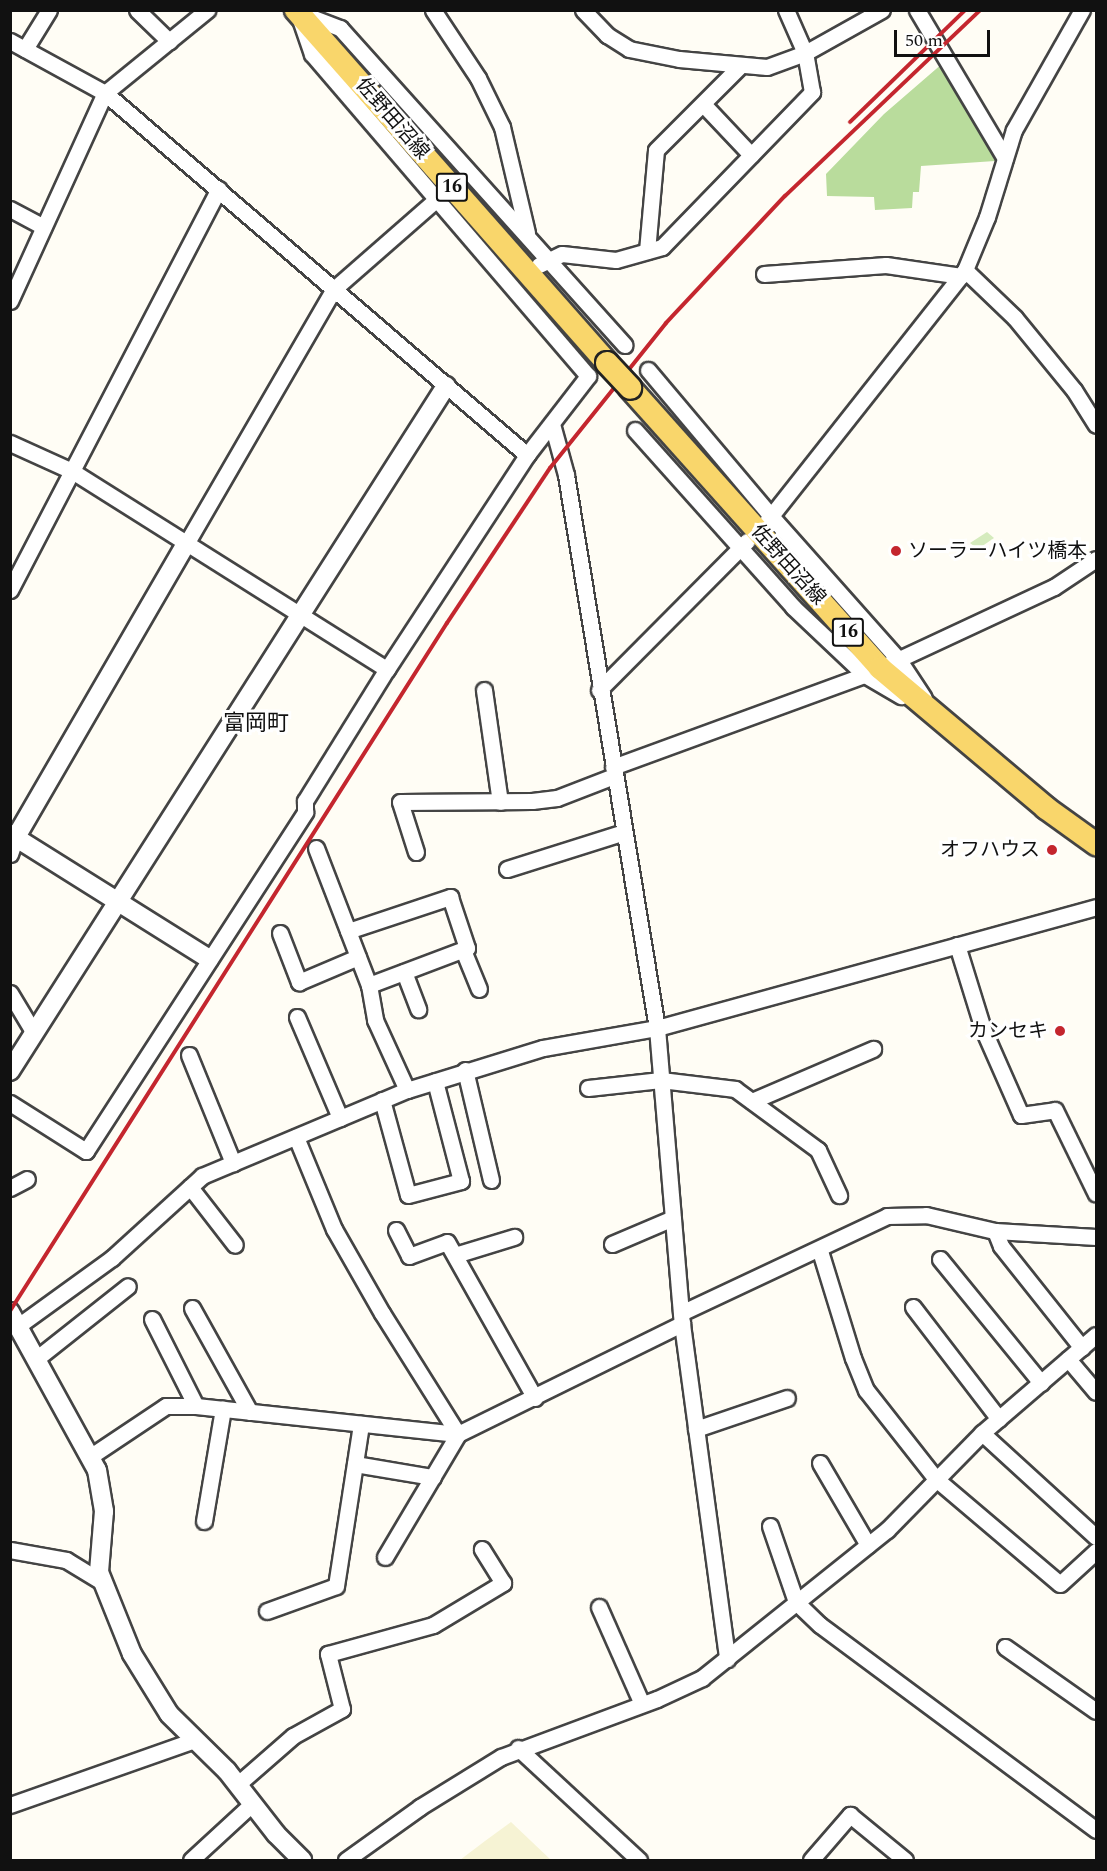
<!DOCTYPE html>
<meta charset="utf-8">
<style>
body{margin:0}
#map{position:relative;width:1107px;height:1871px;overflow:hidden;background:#fffdf5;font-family:Spectral,"Noto Sans JP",serif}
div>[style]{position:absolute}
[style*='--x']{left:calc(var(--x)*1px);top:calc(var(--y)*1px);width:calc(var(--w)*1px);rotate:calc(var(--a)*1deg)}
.farmland>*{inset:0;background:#f6f3d4}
.green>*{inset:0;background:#d5ebbd}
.forest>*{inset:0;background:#b9dc9c}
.roads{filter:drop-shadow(2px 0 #444) drop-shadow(-2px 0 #444) drop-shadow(0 2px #444) drop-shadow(0 -2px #444)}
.minor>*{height:15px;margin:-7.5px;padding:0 7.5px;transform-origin:7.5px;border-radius:7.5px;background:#fff}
.tertiary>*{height:18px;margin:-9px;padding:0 9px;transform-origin:9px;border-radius:9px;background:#fff}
.primary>*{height:22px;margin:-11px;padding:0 11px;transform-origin:11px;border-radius:11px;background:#f9d66b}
.rail>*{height:4px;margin:-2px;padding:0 2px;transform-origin:2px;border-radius:2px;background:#c4262e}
.bridges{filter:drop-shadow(2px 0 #222) drop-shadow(-2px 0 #222) drop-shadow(0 2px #222) drop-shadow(0 -2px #222)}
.primary-bridge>*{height:22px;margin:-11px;padding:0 11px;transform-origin:11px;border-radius:11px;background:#f9d66b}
.dots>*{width:16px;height:16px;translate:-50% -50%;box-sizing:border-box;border:3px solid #fff;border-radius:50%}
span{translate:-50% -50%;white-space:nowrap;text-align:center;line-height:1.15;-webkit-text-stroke:6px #fff;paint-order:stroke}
.shield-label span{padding:2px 4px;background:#fff;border:2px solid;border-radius:4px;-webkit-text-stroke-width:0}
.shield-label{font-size:18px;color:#111;font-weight:700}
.street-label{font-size:20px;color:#111}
.poi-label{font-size:20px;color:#111}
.left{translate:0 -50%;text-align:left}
.right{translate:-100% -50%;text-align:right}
.quarter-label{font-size:22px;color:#111}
.frame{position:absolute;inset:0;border:12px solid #111;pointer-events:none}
.scale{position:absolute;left:894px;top:30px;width:96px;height:27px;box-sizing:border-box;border:3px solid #111;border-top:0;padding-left:8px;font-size:18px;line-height:21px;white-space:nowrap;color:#111;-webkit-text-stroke:4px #fff;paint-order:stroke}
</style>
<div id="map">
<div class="farmland">
<div style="clip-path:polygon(511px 1822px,551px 1860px,460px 1860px,485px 1841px)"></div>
</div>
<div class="green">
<div style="clip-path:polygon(987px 532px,994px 538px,978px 549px,970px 543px)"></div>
</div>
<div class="forest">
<div style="clip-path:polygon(943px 63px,996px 152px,995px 161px,921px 166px,919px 192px,913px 192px,912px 208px,875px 210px,874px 197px,827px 196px,826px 174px,884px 114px)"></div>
</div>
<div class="roads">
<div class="minor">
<div style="--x:137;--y:10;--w:45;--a:44.1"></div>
<div style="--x:433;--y:10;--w:82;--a:56.5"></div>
<div style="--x:478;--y:78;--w:55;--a:63.9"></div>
<div style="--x:502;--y:127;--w:109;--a:76.7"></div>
<div style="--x:583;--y:10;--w:35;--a:46"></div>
<div style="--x:607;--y:35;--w:26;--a:32"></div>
<div style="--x:629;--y:49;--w:51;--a:11.3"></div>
<div style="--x:679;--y:59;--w:88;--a:5.2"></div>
<div style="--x:767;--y:67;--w:40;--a:-20.2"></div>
<div style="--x:805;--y:53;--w:88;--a:-29.2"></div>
<div style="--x:917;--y:10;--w:172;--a:59.3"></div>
<div style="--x:303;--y:14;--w:40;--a:21"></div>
<div style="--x:340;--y:28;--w:426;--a:48.1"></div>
<div style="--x:10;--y:41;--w:108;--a:28.7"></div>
<div style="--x:105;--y:93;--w:556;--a:40.62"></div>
<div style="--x:25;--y:49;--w:46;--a:-58.4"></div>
<div style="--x:703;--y:104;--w:70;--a:46.7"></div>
<div style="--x:10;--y:209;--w:38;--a:28"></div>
<div style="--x:647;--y:251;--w:101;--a:-84.9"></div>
<div style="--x:656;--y:150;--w:120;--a:-45"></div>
<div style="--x:539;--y:265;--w:25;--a:-26"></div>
<div style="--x:562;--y:254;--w:54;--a:6.3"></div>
<div style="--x:616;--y:260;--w:48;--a:-15.8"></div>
<div style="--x:662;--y:247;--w:216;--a:-45.9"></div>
<div style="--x:812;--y:92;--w:40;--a:-100"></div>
<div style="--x:805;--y:53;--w:47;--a:-113.8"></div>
<div style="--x:965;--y:270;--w:69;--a:43.8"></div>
<div style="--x:1015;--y:318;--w:93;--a:50.7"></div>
<div style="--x:1074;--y:390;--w:41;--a:57.8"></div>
<div style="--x:764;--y:274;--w:122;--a:-4.2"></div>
<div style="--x:886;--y:265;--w:76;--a:8.3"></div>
<div style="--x:10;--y:301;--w:229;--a:-65.5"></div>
<div style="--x:105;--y:93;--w:132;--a:-39.1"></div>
<div style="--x:648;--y:370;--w:191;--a:49.9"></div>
<div style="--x:771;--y:516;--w:193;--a:48.4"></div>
<div style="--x:899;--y:660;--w:45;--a:56.7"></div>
<div style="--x:552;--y:424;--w:53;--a:74.6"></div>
<div style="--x:566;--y:475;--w:560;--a:80.66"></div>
<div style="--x:657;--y:1028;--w:297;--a:85.2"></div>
<div style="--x:682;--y:1324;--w:338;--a:82.3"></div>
<div style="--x:635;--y:430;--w:237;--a:48.2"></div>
<div style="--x:793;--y:607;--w:99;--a:43.4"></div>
<div style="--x:865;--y:675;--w:42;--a:30.3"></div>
<div style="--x:10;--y:443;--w:68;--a:24.3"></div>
<div style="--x:72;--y:471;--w:372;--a:32.2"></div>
<div style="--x:767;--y:521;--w:320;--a:-51.7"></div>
<div style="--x:965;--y:270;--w:57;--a:-67.5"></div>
<div style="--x:987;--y:217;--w:91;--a:-72.8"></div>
<div style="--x:1014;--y:130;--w:138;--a:-60.5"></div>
<div style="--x:186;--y:544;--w:295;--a:-59.9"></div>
<div style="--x:334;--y:289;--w:138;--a:-41.2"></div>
<div style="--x:10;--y:590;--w:452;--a:-62.5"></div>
<div style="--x:484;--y:690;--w:113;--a:81.9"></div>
<div style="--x:599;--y:690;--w:210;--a:-45.2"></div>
<div style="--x:613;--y:767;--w:268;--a:-20.1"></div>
<div style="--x:865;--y:675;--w:208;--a:-25"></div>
<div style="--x:1054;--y:587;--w:50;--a:-33.7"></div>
<div style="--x:316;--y:848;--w:147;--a:68.9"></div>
<div style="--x:369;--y:985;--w:36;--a:80"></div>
<div style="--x:375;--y:1020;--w:77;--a:65.4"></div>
<div style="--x:416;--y:852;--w:52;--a:-107.7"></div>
<div style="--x:400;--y:802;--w:132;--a:-0.4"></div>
<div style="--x:532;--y:801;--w:25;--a:-7"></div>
<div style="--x:557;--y:798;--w:61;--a:-21.1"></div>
<div style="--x:10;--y:854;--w:18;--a:-71"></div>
<div style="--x:507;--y:869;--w:123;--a:-17.5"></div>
<div style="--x:348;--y:931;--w:108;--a:-18.4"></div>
<div style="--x:450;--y:897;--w:54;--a:71.6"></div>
<div style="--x:467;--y:948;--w:105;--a:159.3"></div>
<div style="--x:280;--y:933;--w:53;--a:68.8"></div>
<div style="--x:299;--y:982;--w:64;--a:-23"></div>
<div style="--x:957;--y:945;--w:88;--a:72.8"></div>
<div style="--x:983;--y:1029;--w:94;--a:66.2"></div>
<div style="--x:1021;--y:1115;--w:34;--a:-8"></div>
<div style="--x:1055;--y:1110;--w:93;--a:64"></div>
<div style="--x:463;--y:950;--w:42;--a:67.7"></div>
<div style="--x:404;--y:972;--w:40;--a:69"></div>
<div style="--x:10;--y:993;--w:47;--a:59"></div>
<div style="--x:297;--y:1017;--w:110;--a:66.9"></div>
<div style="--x:189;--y:1055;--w:117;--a:67.8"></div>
<div style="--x:465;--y:1070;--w:113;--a:76.7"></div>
<div style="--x:588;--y:1088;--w:73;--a:-6.3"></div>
<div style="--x:661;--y:1080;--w:75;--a:6.9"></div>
<div style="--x:735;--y:1089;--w:103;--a:36.3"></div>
<div style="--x:818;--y:1150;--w:50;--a:65"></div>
<div style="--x:382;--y:1100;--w:98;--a:74.7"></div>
<div style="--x:408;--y:1195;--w:55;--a:-14.8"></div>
<div style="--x:461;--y:1181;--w:103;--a:-104.6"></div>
<div style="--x:752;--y:1101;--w:132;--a:-23.3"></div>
<div style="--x:10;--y:1103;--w:90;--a:32.3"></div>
<div style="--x:86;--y:1151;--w:404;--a:-57.1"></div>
<div style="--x:305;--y:812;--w:11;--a:-90"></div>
<div style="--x:305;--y:801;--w:155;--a:-58.2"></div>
<div style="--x:387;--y:669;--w:256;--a:-56.8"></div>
<div style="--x:527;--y:455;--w:100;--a:-52.3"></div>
<div style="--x:588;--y:376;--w:424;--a:-130.6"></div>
<div style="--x:312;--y:54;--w:36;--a:-109"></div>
<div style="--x:296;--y:1137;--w:100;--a:67.6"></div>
<div style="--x:334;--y:1229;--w:97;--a:60.3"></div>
<div style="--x:382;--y:1313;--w:143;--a:57.9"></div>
<div style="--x:190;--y:1187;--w:73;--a:52.2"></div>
<div style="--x:10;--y:1188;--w:19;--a:-28"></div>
<div style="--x:396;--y:1230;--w:29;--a:63"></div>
<div style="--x:409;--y:1256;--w:40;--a:-20.2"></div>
<div style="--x:447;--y:1242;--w:179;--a:60.6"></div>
<div style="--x:995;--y:1231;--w:16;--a:68"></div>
<div style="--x:1001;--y:1246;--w:130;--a:51.5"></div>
<div style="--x:612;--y:1244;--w:66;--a:-23.1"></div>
<div style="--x:820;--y:1251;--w:112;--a:72.9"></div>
<div style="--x:853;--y:1358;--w:35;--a:68"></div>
<div style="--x:866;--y:1390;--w:113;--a:51.8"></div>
<div style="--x:936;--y:1479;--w:162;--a:40.3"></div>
<div style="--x:1060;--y:1584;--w:49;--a:-42.5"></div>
<div style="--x:455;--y:1255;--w:62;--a:-17"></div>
<div style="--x:940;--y:1259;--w:160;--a:50.8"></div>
<div style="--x:913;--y:1307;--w:141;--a:52.5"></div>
<div style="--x:192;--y:1308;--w:119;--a:60.9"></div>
<div style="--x:681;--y:1313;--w:228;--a:-25.2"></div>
<div style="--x:887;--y:1216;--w:39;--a:-1"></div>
<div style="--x:926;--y:1215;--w:71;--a:13.1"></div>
<div style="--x:995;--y:1231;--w:101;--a:3.4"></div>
<div style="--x:152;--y:1319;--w:97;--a:63.2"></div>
<div style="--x:18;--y:1326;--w:116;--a:-35.9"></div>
<div style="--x:112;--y:1258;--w:122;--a:-42.3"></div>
<div style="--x:202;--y:1176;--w:222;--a:-22.8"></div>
<div style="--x:407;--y:1090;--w:142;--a:-17.2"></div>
<div style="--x:543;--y:1048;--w:116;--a:-10"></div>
<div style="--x:657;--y:1028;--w:455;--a:-15.4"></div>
<div style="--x:36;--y:1359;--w:117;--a:-38.4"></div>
<div style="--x:1068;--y:1359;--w:43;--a:49.7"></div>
<div style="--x:696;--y:1429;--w:96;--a:-18.8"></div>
<div style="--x:982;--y:1433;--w:154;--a:42.4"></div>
<div style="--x:91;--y:1456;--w:90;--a:-33.7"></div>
<div style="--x:166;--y:1406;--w:30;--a:0"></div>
<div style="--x:196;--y:1406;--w:263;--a:6.1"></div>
<div style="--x:458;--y:1434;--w:250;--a:-26.2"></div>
<div style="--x:820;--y:1463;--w:95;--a:59.7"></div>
<div style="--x:355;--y:1464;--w:79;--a:9.5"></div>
<div style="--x:204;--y:1521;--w:114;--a:-80.4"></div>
<div style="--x:770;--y:1526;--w:80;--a:71.1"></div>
<div style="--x:796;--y:1602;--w:33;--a:44"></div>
<div style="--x:820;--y:1625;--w:344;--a:36.6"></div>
<div style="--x:10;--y:1550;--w:57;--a:10.1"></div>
<div style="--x:66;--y:1560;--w:42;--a:31.4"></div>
<div style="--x:385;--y:1557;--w:143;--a:-59.3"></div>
<div style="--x:599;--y:1607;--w:106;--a:66.1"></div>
<div style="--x:267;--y:1611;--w:73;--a:-19.9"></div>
<div style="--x:336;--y:1586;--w:164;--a:-81.2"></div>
<div style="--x:1005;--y:1647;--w:111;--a:35.1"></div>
<div style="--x:518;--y:1748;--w:165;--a:42.8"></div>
<div style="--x:238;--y:1784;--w:73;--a:-41.1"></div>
<div style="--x:293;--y:1736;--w:56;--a:-28.9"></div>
<div style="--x:342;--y:1709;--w:57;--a:-104.3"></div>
<div style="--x:328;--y:1654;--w:109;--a:-15.4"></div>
<div style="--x:433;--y:1625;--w:82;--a:-31"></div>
<div style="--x:503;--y:1583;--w:40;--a:-122"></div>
<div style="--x:10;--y:1805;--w:196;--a:-19.4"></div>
<div style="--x:191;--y:1860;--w:83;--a:-42.6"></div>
<div style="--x:346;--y:1860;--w:91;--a:-35.6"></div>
<div style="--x:420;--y:1807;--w:95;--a:-31.7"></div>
<div style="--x:501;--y:1757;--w:166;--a:-20.4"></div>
<div style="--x:657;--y:1699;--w:50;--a:-25"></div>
<div style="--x:702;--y:1678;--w:237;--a:-38.7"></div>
<div style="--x:887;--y:1530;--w:136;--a:-45.6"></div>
<div style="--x:982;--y:1433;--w:150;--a:-40.7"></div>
<div style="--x:811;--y:1860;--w:60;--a:-49.1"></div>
<div style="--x:850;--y:1815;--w:71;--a:39.3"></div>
</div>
<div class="tertiary">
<div style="--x:10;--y:834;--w:235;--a:32.1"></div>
<div style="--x:16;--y:837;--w:339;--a:-59.9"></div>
<div style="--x:10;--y:1071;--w:812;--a:-57.52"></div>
<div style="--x:10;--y:1312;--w:180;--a:61.2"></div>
<div style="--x:97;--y:1470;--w:42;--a:80.3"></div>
<div style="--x:104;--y:1511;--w:61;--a:94.7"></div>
<div style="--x:99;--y:1572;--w:88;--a:68.1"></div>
<div style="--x:132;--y:1654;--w:70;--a:58.3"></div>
<div style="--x:169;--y:1714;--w:81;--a:44.5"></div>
<div style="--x:227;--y:1771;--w:80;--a:52.1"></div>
<div style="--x:276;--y:1834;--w:37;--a:45"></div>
</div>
<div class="primary">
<div style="--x:296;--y:10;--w:470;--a:48.6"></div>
<div style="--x:630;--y:388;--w:375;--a:48.2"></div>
<div style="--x:880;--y:668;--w:217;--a:40.1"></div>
<div style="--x:1046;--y:808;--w:62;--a:35.8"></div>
</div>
</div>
<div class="rail">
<div style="--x:850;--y:122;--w:161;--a:-44.2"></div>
<div style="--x:10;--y:1311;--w:815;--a:-57.58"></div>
<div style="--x:447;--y:623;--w:186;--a:-56.4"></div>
<div style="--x:550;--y:468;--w:186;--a:-51.3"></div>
<div style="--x:666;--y:323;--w:174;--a:-46.9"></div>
<div style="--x:785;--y:196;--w:269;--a:-43.6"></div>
</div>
<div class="bridges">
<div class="primary-bridge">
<div style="--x:607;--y:363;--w:34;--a:47"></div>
</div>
</div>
<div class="dots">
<div style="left:896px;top:551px;background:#c4262e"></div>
<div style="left:1052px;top:850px;background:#c4262e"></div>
<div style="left:1060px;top:1031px;background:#c4262e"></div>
</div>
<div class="shield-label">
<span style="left:452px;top:187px">16</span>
<span style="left:848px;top:632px">16</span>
</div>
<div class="street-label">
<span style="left:392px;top:119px;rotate:49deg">佐野田沼線</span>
<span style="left:788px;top:565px;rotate:48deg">佐野田沼線</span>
</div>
<div class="poi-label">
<span class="left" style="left:908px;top:551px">ソーラーハイツ橋本</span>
<span class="right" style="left:1040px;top:850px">オフハウス</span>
<span class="right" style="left:1048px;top:1031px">カンセキ</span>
</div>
<div class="quarter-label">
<span style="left:256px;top:724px">富岡町</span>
</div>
<div class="frame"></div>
<div class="scale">50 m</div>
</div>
